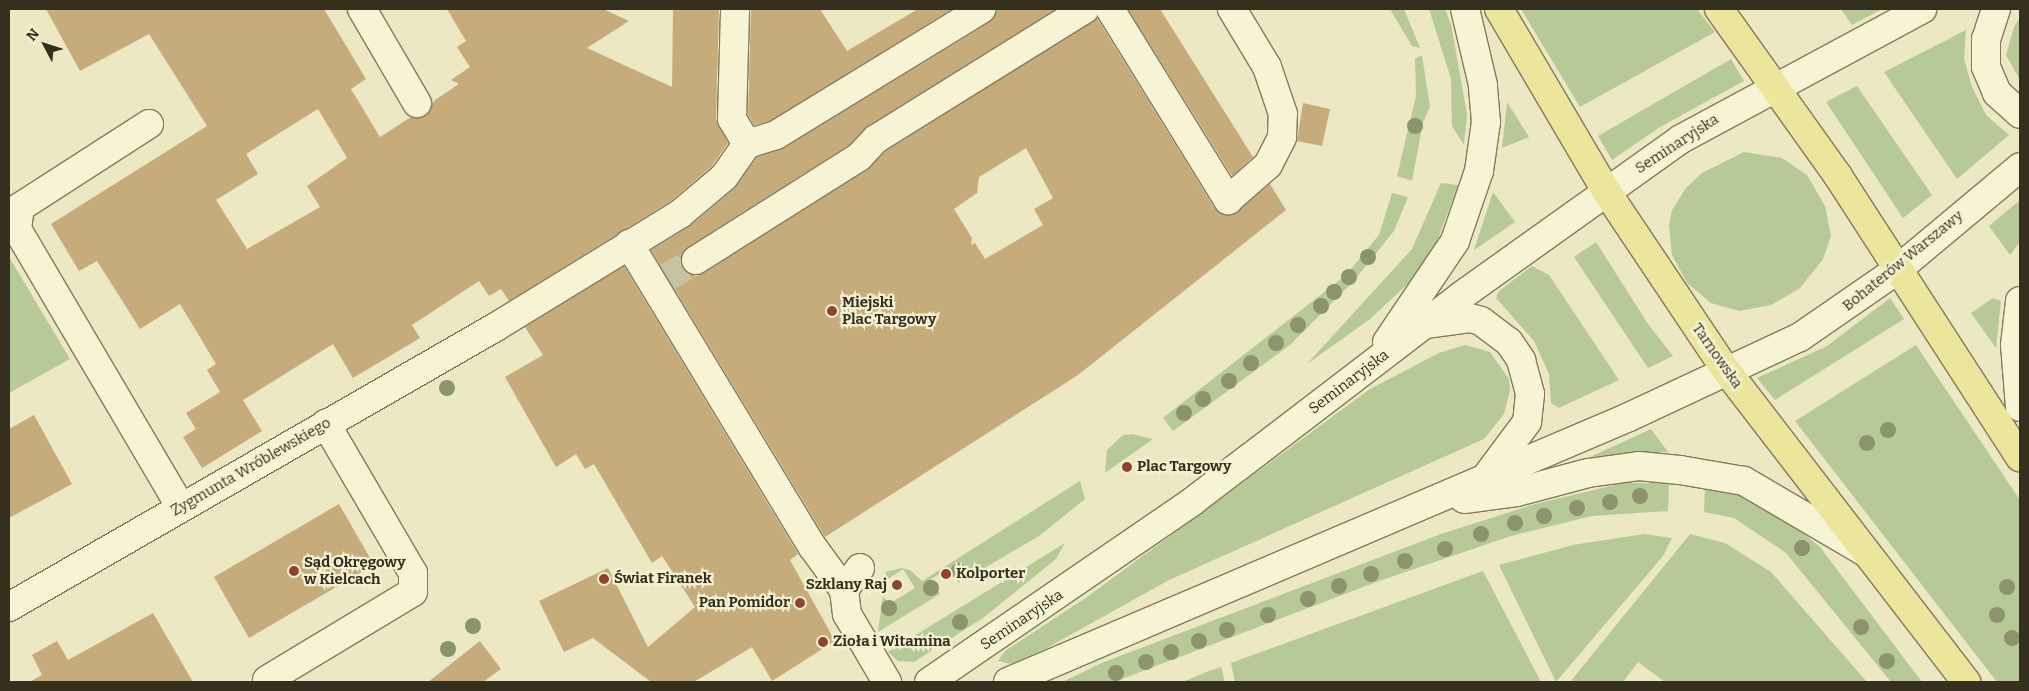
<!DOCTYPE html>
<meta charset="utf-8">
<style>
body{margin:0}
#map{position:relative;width:2029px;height:691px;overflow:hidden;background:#ebe8c3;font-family:Bitter,serif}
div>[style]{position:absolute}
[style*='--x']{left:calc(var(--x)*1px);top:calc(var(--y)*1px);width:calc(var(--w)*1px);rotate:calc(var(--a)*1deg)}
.green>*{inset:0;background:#b8c998}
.building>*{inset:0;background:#c7ac7b}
.minor-tunnel>*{height:28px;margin-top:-14px;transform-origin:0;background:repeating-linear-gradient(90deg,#c7c3a2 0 28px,transparent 0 42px)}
.roads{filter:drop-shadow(1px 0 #847a5b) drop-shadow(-1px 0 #847a5b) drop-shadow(0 1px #847a5b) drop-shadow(0 -1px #847a5b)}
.minor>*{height:28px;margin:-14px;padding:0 14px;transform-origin:14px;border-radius:14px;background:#f7f4d6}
.major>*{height:28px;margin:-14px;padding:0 14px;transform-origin:14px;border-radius:14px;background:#ece69d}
.trees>*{width:16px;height:16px;margin:-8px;border-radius:50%;background:#8b946d}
.dots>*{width:14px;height:14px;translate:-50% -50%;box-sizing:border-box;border:2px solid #f3f1d2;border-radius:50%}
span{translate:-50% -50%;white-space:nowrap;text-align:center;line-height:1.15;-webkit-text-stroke:4.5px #f3f1d2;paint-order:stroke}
.street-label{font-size:15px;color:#352f1e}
.poi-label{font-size:15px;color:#352f1e;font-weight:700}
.left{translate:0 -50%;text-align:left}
.right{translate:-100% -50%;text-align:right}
.frame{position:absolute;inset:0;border:10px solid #352f1e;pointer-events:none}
.north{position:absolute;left:20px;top:20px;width:50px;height:50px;-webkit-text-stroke:4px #f3f1d2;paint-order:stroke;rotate:310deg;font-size:14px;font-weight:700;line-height:20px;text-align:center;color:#352f1e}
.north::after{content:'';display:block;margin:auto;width:18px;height:22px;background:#352f1e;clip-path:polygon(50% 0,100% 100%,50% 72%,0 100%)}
</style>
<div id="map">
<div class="green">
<div style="clip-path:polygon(1390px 9px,1404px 9px,1420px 48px,1412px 46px)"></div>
<div style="clip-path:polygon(1429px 9px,1445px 9px,1451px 24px,1467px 114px,1464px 145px,1452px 126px,1451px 79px)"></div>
<div style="clip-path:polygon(1521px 9px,1697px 9px,1715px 32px,1580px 107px)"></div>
<div style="clip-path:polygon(1841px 9px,1882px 9px,1852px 25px)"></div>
<div style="clip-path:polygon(2020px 18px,2020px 80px,2006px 55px,2014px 27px)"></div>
<div style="clip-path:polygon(1966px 30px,1964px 59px,1972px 87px,1986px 115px,2009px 135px,1957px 179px,1884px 72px)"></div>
<div style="clip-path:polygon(1422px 55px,1430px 107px,1423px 122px,1412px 181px,1397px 176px,1416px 96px,1415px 59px)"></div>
<div style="clip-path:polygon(1731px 59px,1744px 81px,1660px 127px,1612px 160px,1598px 136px)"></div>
<div style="clip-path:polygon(1857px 86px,1932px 195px,1903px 218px,1826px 102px)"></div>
<div style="clip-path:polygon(1507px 102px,1529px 137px,1502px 148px)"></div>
<div style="clip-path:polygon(1744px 152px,1782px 158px,1807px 175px,1825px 206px,1831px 236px,1823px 259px,1800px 288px,1771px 305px,1739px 311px,1711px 303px,1687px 283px,1672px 255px,1669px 225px,1672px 210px,1686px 188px,1702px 173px)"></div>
<div style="clip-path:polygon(1441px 183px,1458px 185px,1435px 247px,1413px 279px,1370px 319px,1307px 364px,1412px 249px)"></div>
<div style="clip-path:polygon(1493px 192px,1515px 222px,1474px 250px)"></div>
<div style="clip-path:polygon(1392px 193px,1408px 197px,1394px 231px,1352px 283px,1290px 345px,1173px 431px,1163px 418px,1346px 275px,1379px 235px)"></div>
<div style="clip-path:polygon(2020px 200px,2020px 242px,2010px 255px,1989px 226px)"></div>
<div style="clip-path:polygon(1596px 242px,1648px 324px,1673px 356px,1648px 368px,1574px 257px)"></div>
<div style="clip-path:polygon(9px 257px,70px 359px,9px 393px)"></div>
<div style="clip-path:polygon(1532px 266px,1549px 275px,1619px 380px,1559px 408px,1551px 403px,1549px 374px,1534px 341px,1496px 298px,1499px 291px)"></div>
<div style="clip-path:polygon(1890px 298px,1904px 319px,1775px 400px,1757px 378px,1827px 346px)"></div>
<div style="clip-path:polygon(1993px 298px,2001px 301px,1996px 348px,1971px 313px)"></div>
<div style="clip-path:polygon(1465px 345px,1490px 352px,1509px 379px,1510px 390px,1504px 414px,1484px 439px,1169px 580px,1045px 649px,1011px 664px,998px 661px,1005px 651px,1087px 597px,1370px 389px,1439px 353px)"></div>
<div style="clip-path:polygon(1916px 345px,2020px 500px,2020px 682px,1997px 682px,1795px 421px)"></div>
<div style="clip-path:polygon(1651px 429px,1668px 452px,1590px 457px)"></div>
<div style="clip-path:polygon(1132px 434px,1153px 439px,1105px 473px,1107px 450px,1123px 435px)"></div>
<div style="clip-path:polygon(1080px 481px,1085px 499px,1039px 536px,959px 583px,949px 568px,931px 579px,940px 594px,878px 632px,883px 596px,889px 604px,915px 588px,903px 569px,888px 579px,885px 572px,902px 568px,910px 570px,922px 581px)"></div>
<div style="clip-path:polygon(1623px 483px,1669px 483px,1668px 511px,1592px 516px,1511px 536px,1379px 581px,1114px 682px,1062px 682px,1104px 662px,1441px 534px,1535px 504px)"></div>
<div style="clip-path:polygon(1705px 487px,1737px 492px,1795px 526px,1820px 547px,1922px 682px,1891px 682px,1786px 553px,1734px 518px,1704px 512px)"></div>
<div style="clip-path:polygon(1644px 534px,1672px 538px,1663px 556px,1556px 682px,1499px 565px,1573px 545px)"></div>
<div style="clip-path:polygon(1690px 534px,1725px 543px,1771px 572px,1867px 682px,1665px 682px,1638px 662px,1623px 682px,1570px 682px)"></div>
<div style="clip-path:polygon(1065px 543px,1056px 559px,983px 618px,914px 662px,898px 661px,888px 652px)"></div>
<div style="clip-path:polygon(1483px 571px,1541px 682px,1235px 682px,1231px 663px)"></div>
<div style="clip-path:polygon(1221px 667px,1225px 682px,1182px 682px,1209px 671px)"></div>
</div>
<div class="building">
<div style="clip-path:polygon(evenodd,46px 9px,324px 9px,366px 79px,351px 89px,380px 137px,411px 117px,425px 116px,435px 100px,459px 84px,451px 80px,470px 67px,457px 47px,466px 41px,447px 9px,603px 9px,629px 21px,587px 48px,672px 87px,673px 9px,719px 9px,716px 119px,728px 143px,712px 166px,671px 201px,509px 301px,501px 289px,489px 296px,479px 281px,412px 325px,420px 338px,353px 378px,333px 344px,243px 400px,262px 431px,202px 468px,183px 437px,196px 429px,186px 413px,220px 392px,207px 370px,216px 364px,180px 304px,140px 329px,97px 261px,79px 271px,51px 224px,207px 126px,149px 34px,80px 71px,46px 9px,318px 109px,347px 158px,307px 186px,320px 207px,247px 249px,216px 200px,258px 174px,246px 154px,318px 109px)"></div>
<div style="clip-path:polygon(751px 9px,820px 9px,847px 51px,918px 9px,952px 9px,770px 121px,754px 125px,748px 115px)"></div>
<div style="clip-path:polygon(evenodd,998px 9px,1056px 9px,868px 126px,849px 145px,688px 247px,680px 260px,683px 269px,696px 276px,704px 273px,867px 170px,886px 151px,1097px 18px,1215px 209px,1231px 215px,1270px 184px,1286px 210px,1078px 375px,825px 537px,651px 250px,690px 226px,734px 189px,757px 157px,784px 148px,990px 22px,998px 9px,1026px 148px,1053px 198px,1034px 209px,1043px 225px,985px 259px,975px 243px,971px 245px,972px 238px,954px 209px,977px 193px,979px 177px,1026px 148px)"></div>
<div style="clip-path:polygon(1128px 9px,1160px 9px,1253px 157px,1232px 176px)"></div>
<div style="clip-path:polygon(1303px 103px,1330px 109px,1322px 146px,1297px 141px)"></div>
<div style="clip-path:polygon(624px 266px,798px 554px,790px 560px,835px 641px,772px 681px,752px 647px,694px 682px,651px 682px,593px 638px,564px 652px,539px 601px,608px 568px,648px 647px,695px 607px,662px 556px,652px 563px,594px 464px,585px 469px,576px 454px,556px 467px,505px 377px,543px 355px,525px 327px)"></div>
<div style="clip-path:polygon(34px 415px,72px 484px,9px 518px,9px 429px)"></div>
<div style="clip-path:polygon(339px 504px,374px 565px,249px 638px,214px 577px)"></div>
<div style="clip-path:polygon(153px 613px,193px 682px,29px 682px,42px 675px,32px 655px,57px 641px,68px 660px)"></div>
<div style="clip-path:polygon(480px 641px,501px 669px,483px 682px,428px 682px)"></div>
</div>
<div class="minor-tunnel">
<div style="--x:661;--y:281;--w:41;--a:-31"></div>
</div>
<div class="roads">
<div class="minor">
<div style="--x:362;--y:9;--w:109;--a:59.7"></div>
<div style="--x:1110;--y:9;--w:225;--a:58.3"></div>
<div style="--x:1228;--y:200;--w:53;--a:-41.2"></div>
<div style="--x:1268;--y:165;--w:31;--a:-63"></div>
<div style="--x:1282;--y:137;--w:23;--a:-88"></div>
<div style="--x:1283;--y:114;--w:50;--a:-108.8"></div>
<div style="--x:1267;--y:67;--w:68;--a:-121.1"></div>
<div style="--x:1996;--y:9;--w:32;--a:108"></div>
<div style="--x:1986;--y:39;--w:28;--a:90"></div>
<div style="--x:1986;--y:67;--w:28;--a:67"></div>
<div style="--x:1997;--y:93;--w:31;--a:42"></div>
<div style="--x:149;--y:124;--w:153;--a:147.2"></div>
<div style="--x:20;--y:207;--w:22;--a:98"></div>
<div style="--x:17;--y:229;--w:323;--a:59.5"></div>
<div style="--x:747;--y:144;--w:30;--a:-17"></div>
<div style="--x:776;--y:135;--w:241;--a:-31.5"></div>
<div style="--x:629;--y:244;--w:353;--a:58.8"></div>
<div style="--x:812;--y:546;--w:54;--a:54"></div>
<div style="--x:696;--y:260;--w:193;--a:-32.3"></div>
<div style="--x:859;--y:157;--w:25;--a:-47"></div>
<div style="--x:876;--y:139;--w:246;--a:-31.9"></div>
<div style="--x:2020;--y:301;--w:44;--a:96.5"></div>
<div style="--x:2015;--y:345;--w:62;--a:85.4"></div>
<div style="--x:1427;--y:324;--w:43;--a:-7.9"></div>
<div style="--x:1470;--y:318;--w:11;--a:15"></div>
<div style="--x:1481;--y:321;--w:35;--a:37"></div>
<div style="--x:1509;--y:342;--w:22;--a:56"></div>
<div style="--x:1521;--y:360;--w:35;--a:75"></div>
<div style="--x:1530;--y:394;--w:28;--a:96"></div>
<div style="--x:1527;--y:422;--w:69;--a:126.7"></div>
<div style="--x:1387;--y:342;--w:122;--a:-56"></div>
<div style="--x:1455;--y:241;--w:74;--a:-71.1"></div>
<div style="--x:1479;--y:171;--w:49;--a:-81.9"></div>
<div style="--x:1486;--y:122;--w:37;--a:-95"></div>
<div style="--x:1483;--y:85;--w:78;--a:-103.3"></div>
<div style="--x:1464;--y:499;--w:53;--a:-7.5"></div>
<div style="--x:1517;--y:492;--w:73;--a:-15"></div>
<div style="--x:1588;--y:473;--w:51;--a:-7.8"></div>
<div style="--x:1639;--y:466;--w:41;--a:5.6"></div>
<div style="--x:1680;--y:470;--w:65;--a:9.8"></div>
<div style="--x:1744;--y:481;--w:140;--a:30.4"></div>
<div style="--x:860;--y:568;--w:27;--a:126"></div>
<div style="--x:844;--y:590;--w:24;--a:83"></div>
<div style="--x:847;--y:614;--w:79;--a:59.5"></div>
<div style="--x:9;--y:607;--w:560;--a:-29.91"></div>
<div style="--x:494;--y:328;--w:218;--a:-31.5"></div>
<div style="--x:680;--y:214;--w:57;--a:-40.1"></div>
<div style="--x:724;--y:177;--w:40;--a:-55.1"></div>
<div style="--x:747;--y:144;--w:29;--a:-121"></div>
<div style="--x:732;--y:119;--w:110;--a:-88.4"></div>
<div style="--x:267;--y:680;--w:170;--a:-31.1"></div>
<div style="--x:413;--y:592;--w:19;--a:-90"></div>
<div style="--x:413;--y:573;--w:173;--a:-120.3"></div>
<div style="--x:929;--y:682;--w:320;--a:-34.4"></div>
<div style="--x:1193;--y:501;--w:337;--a:-37.4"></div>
<div style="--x:1461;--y:296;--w:270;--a:-35.5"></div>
<div style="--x:1681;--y:139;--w:274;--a:-28.3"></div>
<div style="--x:1008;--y:682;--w:675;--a:-23.11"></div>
<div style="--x:1629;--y:417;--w:189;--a:-25.1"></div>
<div style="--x:1800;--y:337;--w:118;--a:-34.6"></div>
<div style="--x:1897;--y:270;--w:160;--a:-39.9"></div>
</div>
<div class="major">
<div style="--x:1499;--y:9;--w:211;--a:59.5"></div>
<div style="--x:1606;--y:191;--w:216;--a:56.2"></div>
<div style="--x:1726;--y:370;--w:394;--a:52.4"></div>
<div style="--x:1719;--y:9;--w:205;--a:54.5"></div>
<div style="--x:1838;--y:176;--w:335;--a:57.1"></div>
</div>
</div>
<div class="trees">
<div style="left:1415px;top:126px"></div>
<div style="left:1368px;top:257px"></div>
<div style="left:1349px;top:277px"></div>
<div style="left:1334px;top:292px"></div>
<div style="left:1321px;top:306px"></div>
<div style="left:1298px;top:325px"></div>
<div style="left:1276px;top:343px"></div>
<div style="left:1251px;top:363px"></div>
<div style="left:1229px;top:381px"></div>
<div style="left:447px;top:388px"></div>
<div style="left:1203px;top:399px"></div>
<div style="left:1184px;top:413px"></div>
<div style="left:1888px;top:430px"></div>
<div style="left:1867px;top:443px"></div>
<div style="left:1640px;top:496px"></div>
<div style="left:1610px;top:502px"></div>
<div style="left:1577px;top:508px"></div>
<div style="left:1544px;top:516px"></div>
<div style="left:1515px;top:523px"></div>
<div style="left:1481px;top:534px"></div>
<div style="left:1802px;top:548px"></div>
<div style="left:1445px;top:549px"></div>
<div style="left:1405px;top:561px"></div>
<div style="left:959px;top:571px"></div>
<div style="left:1371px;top:574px"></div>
<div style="left:1339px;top:586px"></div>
<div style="left:2007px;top:587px"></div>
<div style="left:931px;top:588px"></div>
<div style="left:1308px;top:599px"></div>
<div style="left:889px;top:608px"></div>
<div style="left:1268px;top:615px"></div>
<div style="left:1997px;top:615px"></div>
<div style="left:960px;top:622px"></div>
<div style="left:473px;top:626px"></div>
<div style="left:1861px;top:627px"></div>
<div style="left:1227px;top:630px"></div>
<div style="left:2012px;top:638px"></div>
<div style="left:1199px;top:641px"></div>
<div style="left:448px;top:649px"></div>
<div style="left:1171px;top:652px"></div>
<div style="left:1887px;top:661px"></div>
<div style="left:1146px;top:662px"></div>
<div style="left:1116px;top:673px"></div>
</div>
<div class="dots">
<div style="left:832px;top:311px;background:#90442f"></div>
<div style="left:1127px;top:467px;background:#90442f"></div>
<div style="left:294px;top:571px;background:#90442f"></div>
<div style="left:946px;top:574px;background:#90442f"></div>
<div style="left:604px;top:579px;background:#90442f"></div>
<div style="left:897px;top:585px;background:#90442f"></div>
<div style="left:800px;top:603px;background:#90442f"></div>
<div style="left:823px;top:642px;background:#90442f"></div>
</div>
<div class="street-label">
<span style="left:1677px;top:144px;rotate:-33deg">Seminaryjska</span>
<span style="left:1903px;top:261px;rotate:-39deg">Bohaterów Warszawy</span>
<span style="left:1717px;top:356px;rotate:55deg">Tarnowska</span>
<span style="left:1349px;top:382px;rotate:-37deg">Seminaryjska</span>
<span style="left:251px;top:467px;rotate:-30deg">Zygmunta Wróblewskiego</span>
<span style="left:1022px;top:620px;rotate:-34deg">Seminaryjska</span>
</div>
<div class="poi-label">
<span class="left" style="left:842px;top:311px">Miejski<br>Plac Targowy</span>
<span class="left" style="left:1137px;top:467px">Plac Targowy</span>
<span class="left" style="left:304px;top:571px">Sąd Okręgowy<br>w Kielcach</span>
<span class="left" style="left:956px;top:574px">Kolporter</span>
<span class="left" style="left:614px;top:579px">Świat Firanek</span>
<span class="right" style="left:887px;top:585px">Szklany Raj</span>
<span class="right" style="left:790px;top:603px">Pan Pomidor</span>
<span class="left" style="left:833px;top:642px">Zioła i Witamina</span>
</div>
<div class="frame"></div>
<div class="north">N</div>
</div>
